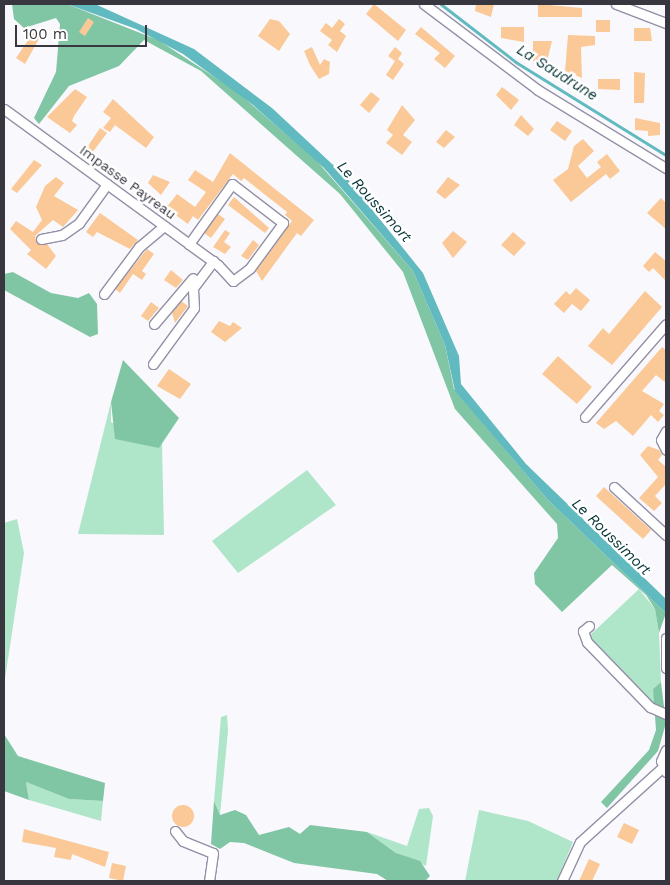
<!DOCTYPE html>
<style>
body{margin:0}
#map{position:relative;width:670px;height:885px;overflow:hidden;background:#f9f9fd;font-family:"Work Sans",sans-serif}
div>[style]{position:absolute}
[style*='--x']{left:calc(var(--x)*1px);top:calc(var(--y)*1px);width:calc(var(--w)*1px);rotate:calc(var(--a)*1deg)}
.green>*{inset:0;background:#afe5c9}
.forest>*{inset:0;background:#80c6a4}
.water>*{inset:0;background:#60bac0}
.stream>*{height:2.5px;margin:-1.25px;padding:0 1.25px;transform-origin:1.25px;border-radius:1.25px;background:#60bac0}
.building>*{inset:0;background:#fbc897}
.round{border-radius:50%}
.roads{filter:drop-shadow(1px 0 #9390a6) drop-shadow(-1px 0 #9390a6) drop-shadow(0 1px #9390a6) drop-shadow(0 -1px #9390a6)}
.minor>*{height:9px;margin:-4.5px;padding:0 4.5px;transform-origin:4.5px;border-radius:4.5px;background:#fff}
span{translate:-50% -50%;white-space:nowrap;text-align:center;line-height:1.15;-webkit-text-stroke:5px #fff;paint-order:stroke}
.street-label{font-size:14px;color:#383740}
.water-label{font-size:15px;color:#033134;font-style:italic}
.frame{position:absolute;inset:0;border:5px solid #383740;pointer-events:none}
.scale{position:absolute;left:15px;top:25px;width:132px;height:22px;box-sizing:border-box;border:2px solid #383740;border-top:0;padding-left:6px;font-size:15px;line-height:18px;white-space:nowrap;color:#383740;-webkit-text-stroke:4px #fff;paint-order:stroke}
</style>
<div id="map">
<div class="green">
<div style="clip-path:polygon(111px 402px,111px 422px,159px 448px,162px 443px,164px 535px,78px 534px)"></div>
<div style="clip-path:polygon(307px 470px,336px 505px,238px 573px,212px 541px)"></div>
<div style="clip-path:polygon(17px 519px,24px 553px,5px 679px,4px 523px)"></div>
<div style="clip-path:polygon(639px 589px,655px 609px,659px 633px,661px 682px,653px 689px,656px 708px,587px 638px)"></div>
<div style="clip-path:polygon(227px 715px,228px 731px,220px 815px,214px 801px,221px 717px)"></div>
<div style="clip-path:polygon(26px 782px,69px 799px,103px 801px,101px 821px,29px 800px)"></div>
<div style="clip-path:polygon(429px 808px,433px 816px,426px 866px,396px 853px,367px 832px,407px 846px,419px 809px)"></div>
<div style="clip-path:polygon(479px 810px,528px 821px,573px 842px,557px 881px,465px 881px)"></div>
</div>
<div class="forest">
<div style="clip-path:polygon(12px 4px,67px 4px,158px 40px,236px 91px,316px 160px,413px 271px,445px 345px,454px 389px,548px 500px,666px 613px,659px 633px,655px 609px,646px 595px,612px 565px,562px 612px,535px 584px,534px 573px,558px 538px,557px 524px,455px 409px,403px 272px,340px 194px,201px 71px,144px 40px,119px 66px,69px 86px,39px 124px,34px 118px,56px 72px,60px 24px,56px 18px,24px 28px,14px 19px)"></div>
<div style="clip-path:polygon(13px 272px,51px 293px,78px 298px,89px 293px,97px 304px,98px 334px,90px 337px,4px 290px,4px 274px)"></div>
<div style="clip-path:polygon(123px 360px,179px 418px,159px 448px,115px 439px,111px 402px)"></div>
<div style="clip-path:polygon(661px 682px,666px 723px,658px 751px,607px 808px,601px 802px,649px 750px,656px 730px,653px 689px)"></div>
<div style="clip-path:polygon(4px 734px,18px 756px,105px 783px,103px 801px,69px 799px,26px 782px,29px 800px,4px 791px)"></div>
<div style="clip-path:polygon(214px 801px,220px 815px,235px 810px,246px 815px,259px 835px,289px 827px,300px 834px,310px 825px,367px 832px,396px 853px,420px 861px,430px 876px,425px 881px,388px 881px,377px 874px,294px 863px,244px 843px,230px 842px,220px 849px,211px 844px)"></div>
</div>
<div class="water">
<div style="clip-path:polygon(67px 4px,95px 4px,194px 49px,272px 108px,346px 177px,423px 273px,459px 356px,461px 384px,526px 464px,666px 599px,666px 613px,548px 500px,455px 391px,445px 345px,413px 271px,324px 168px,253px 105px,183px 54px,136px 29px)"></div>
</div>
<div class="stream">
<div style="--x:441;--y:4;--w:95;--a:37.7"></div>
<div style="--x:516;--y:62;--w:176;--a:31.8"></div>
</div>
<div class="building">
<div style="clip-path:polygon(374px 4px,406px 30px,398px 41px,366px 14px)"></div>
<div style="clip-path:polygon(476px 4px,494px 4px,491px 17px,475px 11px)"></div>
<div style="clip-path:polygon(538px 4px,582px 8px,582px 17px,538px 17px)"></div>
<div style="clip-path:polygon(88px 18px,94px 22px,85px 36px,79px 32px)"></div>
<div style="clip-path:polygon(270px 19px,279px 21px,290px 34px,279px 51px,258px 36px)"></div>
<div style="clip-path:polygon(339px 19px,345px 24px,340px 31px,346px 36px,337px 52px,328px 45px,332px 40px,320px 31px,326px 23px,332px 28px)"></div>
<div style="clip-path:polygon(596px 20px,610px 20px,610px 32px,596px 32px)"></div>
<div style="clip-path:polygon(421px 27px,455px 56px,445px 68px,434px 59px,440px 53px,415px 34px)"></div>
<div style="clip-path:polygon(501px 27px,524px 27px,524px 42px,501px 38px)"></div>
<div style="clip-path:polygon(634px 28px,650px 28px,652px 41px,634px 41px)"></div>
<div style="clip-path:polygon(33px 33px,40px 37px,25px 64px,16px 58px)"></div>
<div style="clip-path:polygon(568px 35px,595px 36px,595px 45px,581px 47px,582px 78px,565px 71px)"></div>
<div style="clip-path:polygon(533px 41px,552px 41px,547px 61px,533px 61px)"></div>
<div style="clip-path:polygon(312px 47px,320px 65px,324px 59px,330px 62px,329px 74px,319px 79px,310px 65px,304px 51px)"></div>
<div style="clip-path:polygon(395px 47px,402px 53px,398px 59px,404px 64px,393px 80px,386px 75px,395px 61px,388px 56px)"></div>
<div style="clip-path:polygon(634px 72px,645px 73px,644px 103px,634px 103px)"></div>
<div style="clip-path:polygon(598px 79px,620px 79px,620px 90px,598px 89px)"></div>
<div style="clip-path:polygon(502px 87px,519px 100px,511px 110px,496px 95px)"></div>
<div style="clip-path:polygon(75px 89px,87px 97px,74px 116px,72px 121px,77px 125px,70px 133px,47px 117px)"></div>
<div style="clip-path:polygon(371px 92px,380px 99px,369px 113px,360px 105px)"></div>
<div style="clip-path:polygon(113px 99px,154px 137px,146px 148px,115px 125px,110px 132px,103px 128px,111px 118px,103px 112px)"></div>
<div style="clip-path:polygon(402px 105px,415px 120px,403px 135px,412px 142px,402px 155px,386px 143px,393px 135px,387px 130px)"></div>
<div style="clip-path:polygon(521px 115px,534px 129px,528px 136px,514px 125px)"></div>
<div style="clip-path:polygon(635px 118px,660px 123px,660px 135px,648px 136px,648px 131px,635px 130px)"></div>
<div style="clip-path:polygon(557px 121px,572px 131px,565px 141px,550px 130px)"></div>
<div style="clip-path:polygon(100px 128px,107px 133px,92px 153px,86px 149px)"></div>
<div style="clip-path:polygon(446px 130px,455px 137px,444px 148px,436px 142px)"></div>
<div style="clip-path:polygon(583px 139px,594px 151px,578px 166px,587px 178px,601px 167px,597px 162px,607px 154px,620px 171px,610px 179px,606px 174px,571px 202px,553px 180px,568px 169px,574px 146px)"></div>
<div style="clip-path:polygon(230px 153px,314px 220px,301px 236px,297px 233px,262px 281px,256px 271px,292px 221px,285px 215px,287px 212px,244px 178px,241px 181px,233px 174px,198px 220px,193px 216px,188px 224px,166px 208px,177px 194px,195px 207px,206px 192px,188px 180px,195px 170px,213px 182px)"></div>
<div style="clip-path:polygon(34px 160px,42px 165px,17px 193px,11px 189px)"></div>
<div style="clip-path:polygon(153px 175px,170px 182px,161px 195px,148px 183px)"></div>
<div style="clip-path:polygon(56px 177px,64px 183px,54px 196px,78px 210px,63px 227px,53px 220px,35px 236px,37px 243px,47px 244px,56px 256px,46px 269px,27px 254px,31px 250px,10px 229px,16px 221px,33px 232px,42px 220px,36px 207px,45px 186px)"></div>
<div style="clip-path:polygon(448px 177px,460px 185px,445px 199px,436px 192px)"></div>
<div style="clip-path:polygon(234px 197px,269px 228px,265px 233px,228px 205px)"></div>
<div style="clip-path:polygon(661px 198px,666px 203px,666px 229px,647px 213px)"></div>
<div style="clip-path:polygon(100px 213px,138px 240px,130px 249px,97px 232px,93px 237px,86px 232px)"></div>
<div style="clip-path:polygon(218px 214px,225px 219px,211px 238px,204px 233px)"></div>
<div style="clip-path:polygon(225px 230px,230px 233px,224px 242px,231px 247px,225px 254px,213px 247px)"></div>
<div style="clip-path:polygon(453px 231px,467px 242px,453px 258px,442px 243px)"></div>
<div style="clip-path:polygon(513px 232px,526px 243px,514px 256px,501px 245px)"></div>
<div style="clip-path:polygon(253px 240px,259px 245px,248px 260px,241px 256px)"></div>
<div style="clip-path:polygon(147px 249px,154px 254px,142px 271px,146px 274px,142px 280px,133px 274px,120px 293px,115px 289px)"></div>
<div style="clip-path:polygon(655px 252px,666px 261px,666px 281px,653px 268px,649px 272px,643px 266px)"></div>
<div style="clip-path:polygon(171px 270px,183px 280px,176px 288px,164px 280px)"></div>
<div style="clip-path:polygon(576px 288px,590px 300px,581px 311px,572px 304px,564px 313px,554px 304px,566px 291px,570px 295px)"></div>
<div style="clip-path:polygon(645px 291px,662px 307px,612px 365px,588px 346px,603px 328px,609px 334px)"></div>
<div style="clip-path:polygon(181px 301px,188px 306px,175px 323px,172px 313px)"></div>
<div style="clip-path:polygon(151px 302px,159px 308px,148px 321px,141px 316px)"></div>
<div style="clip-path:polygon(219px 321px,230px 326px,233px 322px,242px 328px,225px 342px,211px 332px)"></div>
<div style="clip-path:polygon(662px 347px,666px 350px,666px 383px,656px 375px,642px 391px,664px 404px,659px 411px,664px 415px,658px 422px,651px 415px,633px 436px,616px 421px,604px 429px,596px 423px)"></div>
<div style="clip-path:polygon(558px 356px,592px 387px,577px 404px,542px 374px)"></div>
<div style="clip-path:polygon(169px 369px,191px 384px,180px 399px,157px 386px)"></div>
<div style="clip-path:polygon(648px 446px,659px 450px,662px 455px,658px 460px,666px 467px,666px 484px,655px 496px,662px 503px,654px 511px,639px 498px,658px 477px,640px 455px)"></div>
<div style="clip-path:polygon(604px 487px,651px 530px,643px 539px,596px 496px)"></div>
<div class="round" style="left:172px;top:805px;width:22px;height:22px"></div>
<div style="clip-path:polygon(624px 823px,639px 830px,632px 844px,617px 837px)"></div>
<div style="clip-path:polygon(24px 829px,109px 852px,105px 867px,72px 854px,71px 860px,54px 857px,56px 848px,22px 842px)"></div>
<div style="clip-path:polygon(589px 859px,600px 864px,592px 881px,579px 881px)"></div>
<div style="clip-path:polygon(112px 863px,126px 866px,123px 881px,109px 878px)"></div>
</div>
<div class="roads">
<div class="minor">
<div style="--x:424;--y:4;--w:143;--a:37"></div>
<div style="--x:538;--y:90;--w:150;--a:31.4"></div>
<div style="--x:616;--y:4;--w:53;--a:20.8"></div>
<div style="--x:4;--y:109;--w:229;--a:36.1"></div>
<div style="--x:189;--y:244;--w:36;--a:36"></div>
<div style="--x:218;--y:265;--w:22;--a:47"></div>
<div style="--x:233;--y:281;--w:21;--a:-37"></div>
<div style="--x:250;--y:268;--w:56;--a:-53.7"></div>
<div style="--x:283;--y:223;--w:64;--a:-142.6"></div>
<div style="--x:232;--y:184;--w:74;--a:125.6"></div>
<div style="--x:41;--y:239;--w:21;--a:-11"></div>
<div style="--x:62;--y:235;--w:21;--a:-35"></div>
<div style="--x:79;--y:223;--w:48;--a:-54.3"></div>
<div style="--x:104;--y:294;--w:59;--a:-53.3"></div>
<div style="--x:139;--y:247;--w:33;--a:-40"></div>
<div style="--x:154;--y:324;--w:60;--a:-49.7"></div>
<div style="--x:153;--y:364;--w:69;--a:-53.8"></div>
<div style="--x:194;--y:308;--w:20;--a:-93"></div>
<div style="--x:193;--y:288;--w:34;--a:-53"></div>
<div style="--x:585;--y:417;--w:123;--a:-48.9"></div>
<div style="--x:666;--y:431;--w:10;--a:119"></div>
<div style="--x:661;--y:440;--w:11;--a:63"></div>
<div style="--x:614;--y:487;--w:71;--a:42.7"></div>
<div style="--x:589;--y:626;--w:8;--a:140"></div>
<div style="--x:583;--y:631;--w:12;--a:70"></div>
<div style="--x:587;--y:642;--w:91;--a:45.9"></div>
<div style="--x:650;--y:707;--w:17;--a:24"></div>
<div style="--x:666;--y:638;--w:30;--a:90"></div>
<div style="--x:666;--y:772;--w:12;--a:-114"></div>
<div style="--x:661;--y:761;--w:12;--a:-66"></div>
<div style="--x:175;--y:831;--w:13;--a:51"></div>
<div style="--x:183;--y:841;--w:32;--a:22"></div>
<div style="--x:213;--y:853;--w:28;--a:98"></div>
<div style="--x:562;--y:881;--w:43;--a:-65.2"></div>
<div style="--x:580;--y:842;--w:112;--a:-42.1"></div>
</div>
</div>
<div class="street-label">
<span style="left:128px;top:182px;rotate:36deg">Impasse Payreau</span>
</div>
<div class="water-label">
<span style="left:557px;top:73px;rotate:32deg">La Saudrune</span>
<span style="left:374px;top:202px;rotate:48deg">Le Roussimort</span>
<span style="left:611px;top:537px;rotate:44deg">Le Roussimort</span>
</div>
<div class="frame"></div>
<div class="scale">100 m</div>
</div>
